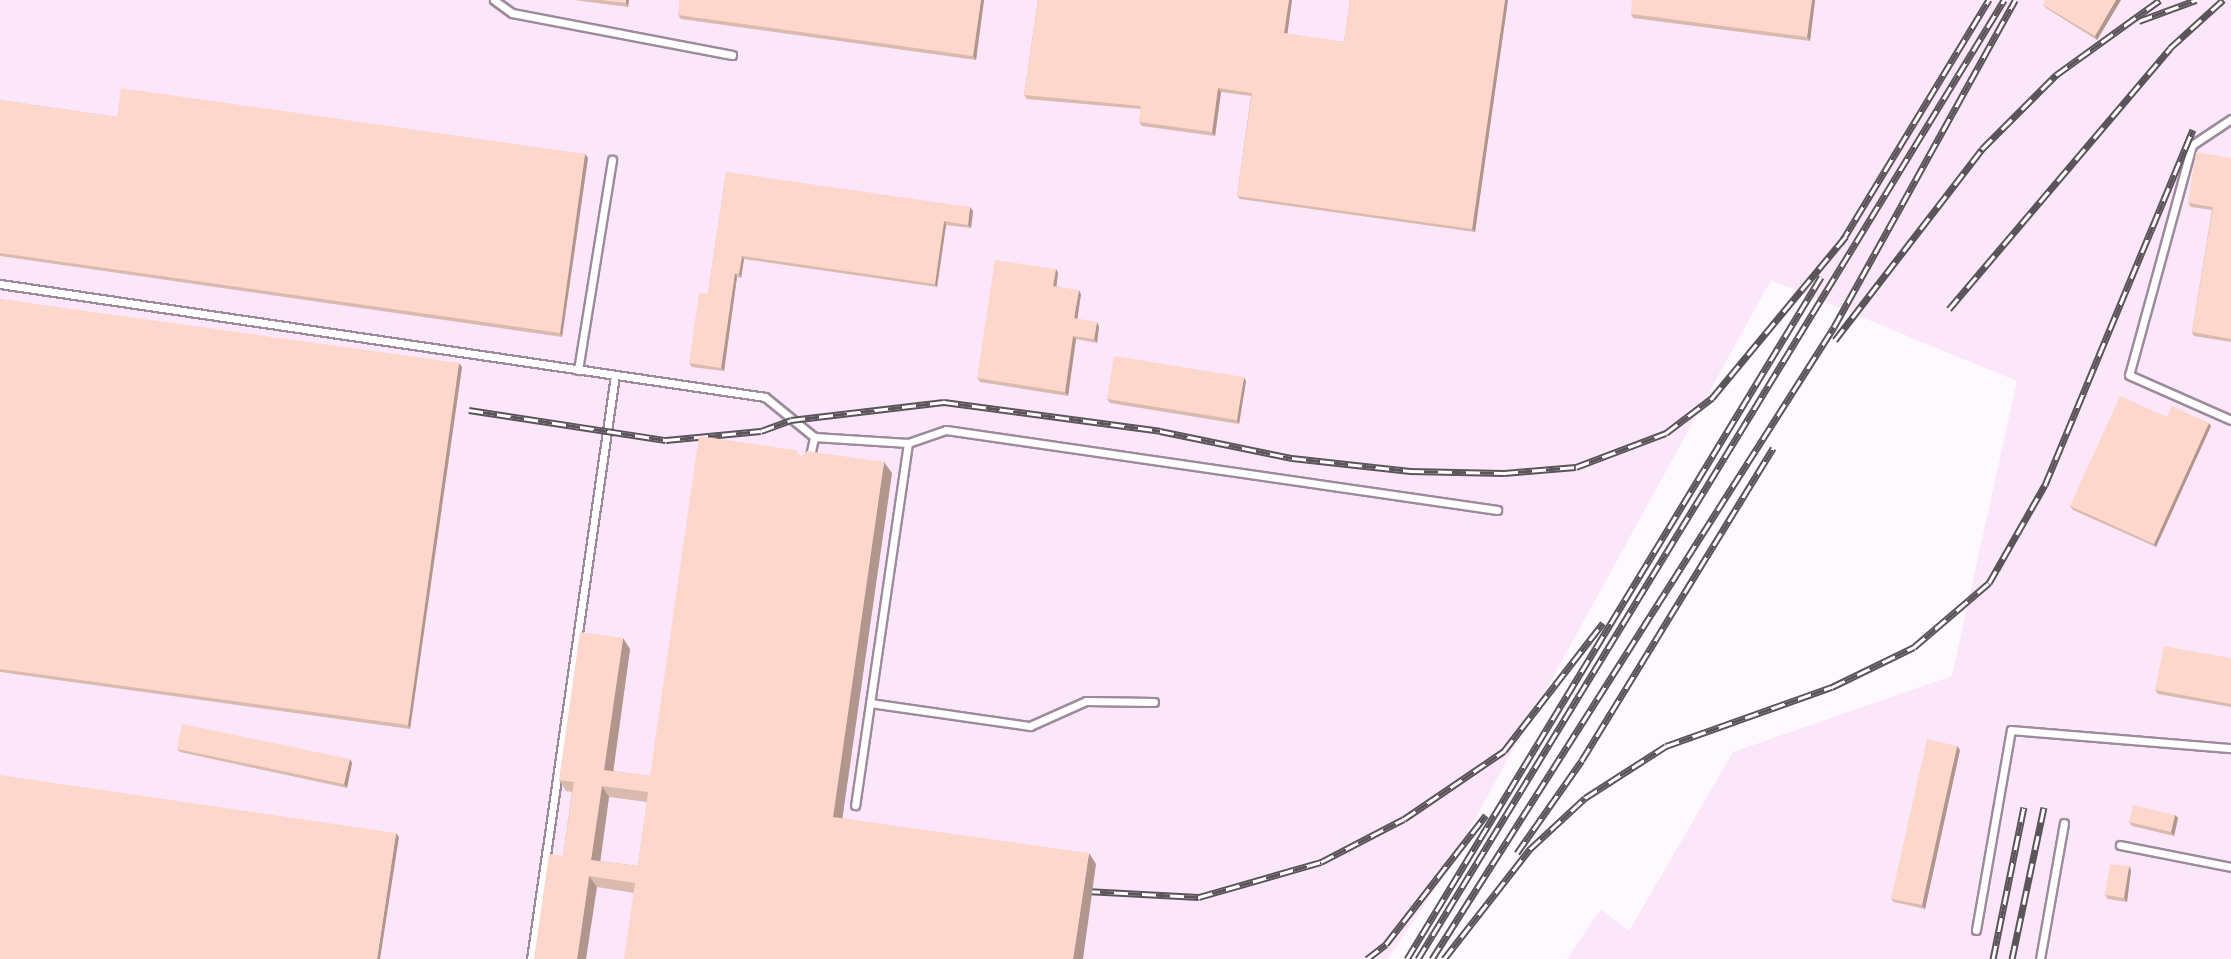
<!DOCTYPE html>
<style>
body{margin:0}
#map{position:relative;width:2231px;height:959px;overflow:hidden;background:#fdf9fd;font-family:Roboto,sans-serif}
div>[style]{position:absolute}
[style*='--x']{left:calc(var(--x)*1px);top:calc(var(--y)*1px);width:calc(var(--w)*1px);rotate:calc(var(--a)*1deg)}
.built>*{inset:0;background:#fce7fa}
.roads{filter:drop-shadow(2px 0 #9d8b9b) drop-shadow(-2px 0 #9d8b9b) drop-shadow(0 2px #9d8b9b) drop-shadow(0 -2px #9d8b9b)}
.lane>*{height:7px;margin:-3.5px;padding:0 3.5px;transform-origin:3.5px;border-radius:3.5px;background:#fff}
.rail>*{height:7px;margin-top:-3.5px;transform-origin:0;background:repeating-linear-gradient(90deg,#fff 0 14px,#5b555b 0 28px);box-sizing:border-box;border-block:2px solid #5b555b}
.wall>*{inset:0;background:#dab9af}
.shaded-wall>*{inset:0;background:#b1968e}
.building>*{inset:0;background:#fdd7cb}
span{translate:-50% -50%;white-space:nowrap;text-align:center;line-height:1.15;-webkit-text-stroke:4.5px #fff;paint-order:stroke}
</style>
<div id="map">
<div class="built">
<div style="clip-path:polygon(0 0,2231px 0,2231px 959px,1567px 959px,1601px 909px,1629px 931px,1733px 752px,1952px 676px,2017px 381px,1771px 280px,1442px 879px,1388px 959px,0 959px)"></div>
</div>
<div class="roads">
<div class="lane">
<div style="--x:494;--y:0;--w:22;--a:36"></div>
<div style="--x:512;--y:13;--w:224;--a:10.8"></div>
<div style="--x:2231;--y:119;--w:47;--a:146.3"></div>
<div style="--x:2192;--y:145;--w:238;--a:105.3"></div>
<div style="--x:2129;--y:375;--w:111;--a:23.8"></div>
<div style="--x:0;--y:284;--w:773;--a:8.4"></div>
<div style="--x:765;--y:397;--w:63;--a:39.2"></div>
<div style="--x:814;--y:437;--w:94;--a:3.7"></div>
<div style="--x:908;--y:443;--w:366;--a:98.3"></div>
<div style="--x:578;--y:370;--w:213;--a:-80.8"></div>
<div style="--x:908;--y:443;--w:40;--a:-18.9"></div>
<div style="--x:946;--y:430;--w:557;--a:8.26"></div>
<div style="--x:809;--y:461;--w:25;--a:-78"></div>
<div style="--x:870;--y:703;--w:162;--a:8.2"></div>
<div style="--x:1030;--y:726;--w:61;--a:-24.1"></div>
<div style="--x:1086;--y:701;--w:68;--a:0.8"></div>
<div style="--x:2120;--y:845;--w:113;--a:11.2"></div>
<div style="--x:1976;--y:930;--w:203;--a:-80.1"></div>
<div style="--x:2011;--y:730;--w:221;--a:4.7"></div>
<div style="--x:531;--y:959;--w:590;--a:-81.81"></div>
<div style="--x:2040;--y:959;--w:138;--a:-80"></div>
</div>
</div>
<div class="rail">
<div style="--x:2139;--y:21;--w:61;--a:-20.2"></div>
<div style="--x:1841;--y:243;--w:285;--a:-58.7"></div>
<div style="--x:1949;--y:309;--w:342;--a:-49.7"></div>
<div style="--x:2170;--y:48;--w:72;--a:-42.2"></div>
<div style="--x:1835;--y:340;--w:241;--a:-52.4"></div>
<div style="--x:1982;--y:149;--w:105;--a:-45"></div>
<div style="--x:2056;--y:75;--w:128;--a:-35.8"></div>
<div style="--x:469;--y:410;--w:199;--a:8.7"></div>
<div style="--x:666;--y:440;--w:95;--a:-5.4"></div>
<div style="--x:761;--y:431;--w:32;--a:-20"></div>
<div style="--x:791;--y:420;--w:154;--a:-6.7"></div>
<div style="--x:944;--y:402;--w:218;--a:7.6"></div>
<div style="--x:1160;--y:431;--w:135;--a:11.6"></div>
<div style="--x:1292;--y:458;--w:119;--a:6.3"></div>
<div style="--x:1410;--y:471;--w:94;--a:1.2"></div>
<div style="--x:1504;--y:473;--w:72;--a:-4.8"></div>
<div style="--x:1576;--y:467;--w:96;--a:-20.7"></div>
<div style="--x:1666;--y:433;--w:58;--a:-37.3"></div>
<div style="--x:1712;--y:398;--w:210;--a:-50.4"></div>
<div style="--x:1517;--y:853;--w:113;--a:-55"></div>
<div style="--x:1582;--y:760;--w:366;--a:-58.5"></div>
<div style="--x:1086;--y:891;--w:113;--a:3"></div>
<div style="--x:1199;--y:897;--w:127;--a:-16"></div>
<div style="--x:1321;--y:862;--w:93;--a:-27.4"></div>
<div style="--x:1404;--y:819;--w:121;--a:-34.2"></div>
<div style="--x:1504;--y:751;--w:162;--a:-52.3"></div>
<div style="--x:1367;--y:959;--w:24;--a:-38"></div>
<div style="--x:1386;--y:944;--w:163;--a:-52.2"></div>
<div style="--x:1407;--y:959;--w:798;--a:-58.74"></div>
<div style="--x:1418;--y:959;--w:1124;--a:-58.57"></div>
<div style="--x:1432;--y:959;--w:749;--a:-57.54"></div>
<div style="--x:1834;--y:327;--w:374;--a:-61"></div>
<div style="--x:1444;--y:959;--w:140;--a:-52"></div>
<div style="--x:1530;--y:849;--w:75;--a:-42.8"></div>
<div style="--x:1585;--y:798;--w:96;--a:-32.7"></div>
<div style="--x:1666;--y:746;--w:176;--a:-19.6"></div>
<div style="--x:1832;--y:687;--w:91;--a:-26"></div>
<div style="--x:1914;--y:647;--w:99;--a:-40.5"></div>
<div style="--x:1989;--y:583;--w:113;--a:-60.3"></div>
<div style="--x:2045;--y:485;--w:385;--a:-67.4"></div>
<div style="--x:1993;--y:959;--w:155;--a:-78.5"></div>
<div style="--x:2012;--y:959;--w:155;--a:-78.1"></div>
</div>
<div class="wall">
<div style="clip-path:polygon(574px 0,629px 0,628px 7px)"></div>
<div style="clip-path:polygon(680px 0,984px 0,976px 60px,681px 19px,678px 15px)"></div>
<div style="clip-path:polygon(1038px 0,1292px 0,1287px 34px,1344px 42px,1350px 0,1508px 0,1475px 232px,1240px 199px,1237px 196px,1251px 96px,1221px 92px,1215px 136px,1142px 126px,1139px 122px,1141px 109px,1027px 99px,1024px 95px)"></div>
<div style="clip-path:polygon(1815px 0,1810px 41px,1633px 18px,1631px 14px)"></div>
<div style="clip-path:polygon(2046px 0,2121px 0,2097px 40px,2046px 8px,2043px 5px)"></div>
<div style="clip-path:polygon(0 100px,117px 117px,585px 154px,588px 158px,562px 337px,0 256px)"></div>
<div style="clip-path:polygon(2231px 158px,2231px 342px,2194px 336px,2192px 332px,2212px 210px,2191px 207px,2188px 203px)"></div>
<div style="clip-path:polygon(726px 172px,973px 211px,971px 228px,946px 225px,937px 287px,744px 259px,741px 278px,737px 277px,724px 371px,692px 367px,689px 363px,708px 294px)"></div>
<div style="clip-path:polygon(1056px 269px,1058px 273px,1056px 286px,1081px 294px,1077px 319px,1099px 326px,1097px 343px,1076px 339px,1068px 396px,980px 382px,977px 378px)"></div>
<div style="clip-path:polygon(0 299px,462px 367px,410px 729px,0 672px)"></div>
<div style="clip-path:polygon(1246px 381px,1239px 424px,1110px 403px,1107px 399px)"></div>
<div style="clip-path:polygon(2167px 417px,2211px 426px,2156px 547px,2073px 510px,2070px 506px)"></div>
<div style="clip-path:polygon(evenodd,801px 457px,892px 473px,842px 818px,1096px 864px,634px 893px,597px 887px,563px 856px,572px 792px,566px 791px,559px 780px,630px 649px,613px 771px,650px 776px,801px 457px,609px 797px,647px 802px,638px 866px,600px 861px,609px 797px)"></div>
<div style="clip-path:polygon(2231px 658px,2231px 707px,2158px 694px,2155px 690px)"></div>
<div style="clip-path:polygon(177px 749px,350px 759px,352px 763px,347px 788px,180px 752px)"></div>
<div style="clip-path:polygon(1960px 750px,1925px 909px,1894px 902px,1891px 899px)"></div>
<div style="clip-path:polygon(2175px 815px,2178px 818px,2174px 836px,2132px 826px,2129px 822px)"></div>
<div style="clip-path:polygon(2131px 870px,2127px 902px,2108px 899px,2105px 895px)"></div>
</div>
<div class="shaded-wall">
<div style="clip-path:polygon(626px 0,629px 0,628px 7px,626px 3px)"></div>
<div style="clip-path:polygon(981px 0,984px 0,976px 60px,973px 56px)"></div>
<div style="clip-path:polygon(1289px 0,1292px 0,1287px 37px,1284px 33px)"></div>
<div style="clip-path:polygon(1505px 0,1508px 0,1475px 232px,1472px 229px)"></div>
<div style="clip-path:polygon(1812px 0,1815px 0,1810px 41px,1807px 37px)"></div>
<div style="clip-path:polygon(2116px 0,2121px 0,2097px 40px,2095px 36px)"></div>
<div style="clip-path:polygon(1218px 88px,1221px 92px,1215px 136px,1212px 132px)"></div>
<div style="clip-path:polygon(585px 154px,588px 158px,562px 337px,560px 333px)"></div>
<div style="clip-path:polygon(970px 207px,973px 211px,971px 228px,968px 225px)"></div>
<div style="clip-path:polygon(944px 221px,946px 225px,937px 287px,935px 284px)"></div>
<div style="clip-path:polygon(742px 256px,744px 259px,741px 278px,739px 274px)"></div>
<div style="clip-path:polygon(1056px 269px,1058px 273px,1056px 290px,1053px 286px)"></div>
<div style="clip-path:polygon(735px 273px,737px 277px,724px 371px,721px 368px)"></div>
<div style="clip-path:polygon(1079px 290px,1081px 294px,1077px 322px,1074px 318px)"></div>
<div style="clip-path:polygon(1097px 322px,1099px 326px,1097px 343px,1094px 339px)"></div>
<div style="clip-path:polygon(1073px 336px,1076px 339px,1068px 396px,1065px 392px)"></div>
<div style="clip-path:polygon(459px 363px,462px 367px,410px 729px,408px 725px)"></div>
<div style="clip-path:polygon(1244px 377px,1246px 381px,1239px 424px,1237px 420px)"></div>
<div style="clip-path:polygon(2209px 423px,2211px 426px,2156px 547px,2154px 544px)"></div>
<div style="clip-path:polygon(884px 462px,892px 473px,841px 828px,833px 817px)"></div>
<div style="clip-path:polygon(623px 638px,630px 649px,612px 781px,604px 770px)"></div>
<div style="clip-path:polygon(1957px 746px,1960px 750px,1925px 909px,1922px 905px)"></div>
<div style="clip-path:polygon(350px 759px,352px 763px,347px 788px,344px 784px)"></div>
<div style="clip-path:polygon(602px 786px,609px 797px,599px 871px,591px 860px)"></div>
<div style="clip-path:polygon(2175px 815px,2178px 818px,2174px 836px,2171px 832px)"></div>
<div style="clip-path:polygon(396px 833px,399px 837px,380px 959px,377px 959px)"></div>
<div style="clip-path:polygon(1089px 853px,1096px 864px,1083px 959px,1073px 959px)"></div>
<div style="clip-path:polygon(2129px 866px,2131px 870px,2127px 902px,2124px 898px)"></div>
<div style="clip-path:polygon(589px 876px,597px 887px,586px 959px,577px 959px)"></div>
</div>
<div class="building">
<div style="clip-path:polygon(600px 0,626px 0,626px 3px)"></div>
<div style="clip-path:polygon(680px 0,981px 0,973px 56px,678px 15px)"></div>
<div style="clip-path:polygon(1038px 0,1289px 0,1284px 33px,1344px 42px,1350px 0,1505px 0,1472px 229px,1237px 196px,1252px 93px,1218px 88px,1212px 132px,1139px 122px,1141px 106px,1024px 95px)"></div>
<div style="clip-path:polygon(1632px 0,1812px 0,1807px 37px,1631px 14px)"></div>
<div style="clip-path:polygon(2046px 0,2116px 0,2095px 36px,2043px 5px)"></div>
<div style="clip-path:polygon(121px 88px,585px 154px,560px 333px,0 253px,0 100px,117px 117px)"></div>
<div style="clip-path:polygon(2196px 152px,2231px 158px,2231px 339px,2192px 332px,2213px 207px,2188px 203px)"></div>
<div style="clip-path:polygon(726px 172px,970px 207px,968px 225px,944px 221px,935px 284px,742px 256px,739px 274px,735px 273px,721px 368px,689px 363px,699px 293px,708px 294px)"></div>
<div style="clip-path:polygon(995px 260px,1056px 269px,1053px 286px,1079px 290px,1074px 318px,1097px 322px,1094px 339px,1073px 336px,1065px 392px,977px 378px)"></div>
<div style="clip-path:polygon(0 299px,459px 363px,408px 725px,0 669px)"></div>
<div style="clip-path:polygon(1114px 356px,1244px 377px,1237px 420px,1107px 399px)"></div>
<div style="clip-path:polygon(2120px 396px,2167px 417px,2172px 406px,2209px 423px,2154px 544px,2070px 506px)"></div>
<div style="clip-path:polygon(evenodd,699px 436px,796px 450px,801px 457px,807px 451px,884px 462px,833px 817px,1089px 853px,1073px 959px,624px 959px,635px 883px,589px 876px,577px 959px,534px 959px,549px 854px,563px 856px,574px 782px,559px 780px,580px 632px,623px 638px,604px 770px,650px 776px,699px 436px,602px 786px,648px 792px,638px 866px,591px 860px,602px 786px)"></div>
<div style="clip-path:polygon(2164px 646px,2231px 658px,2231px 704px,2155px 690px)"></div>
<div style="clip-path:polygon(182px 724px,350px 759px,344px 784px,177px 749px)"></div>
<div style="clip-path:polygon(1927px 739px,1957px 746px,1922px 905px,1891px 899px)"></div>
<div style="clip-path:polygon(0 775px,396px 833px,377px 959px,0 959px)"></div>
<div style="clip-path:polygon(2133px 805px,2175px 815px,2171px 832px,2129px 822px)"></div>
<div style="clip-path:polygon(2110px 864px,2129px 866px,2124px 898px,2105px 895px)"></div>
</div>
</div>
